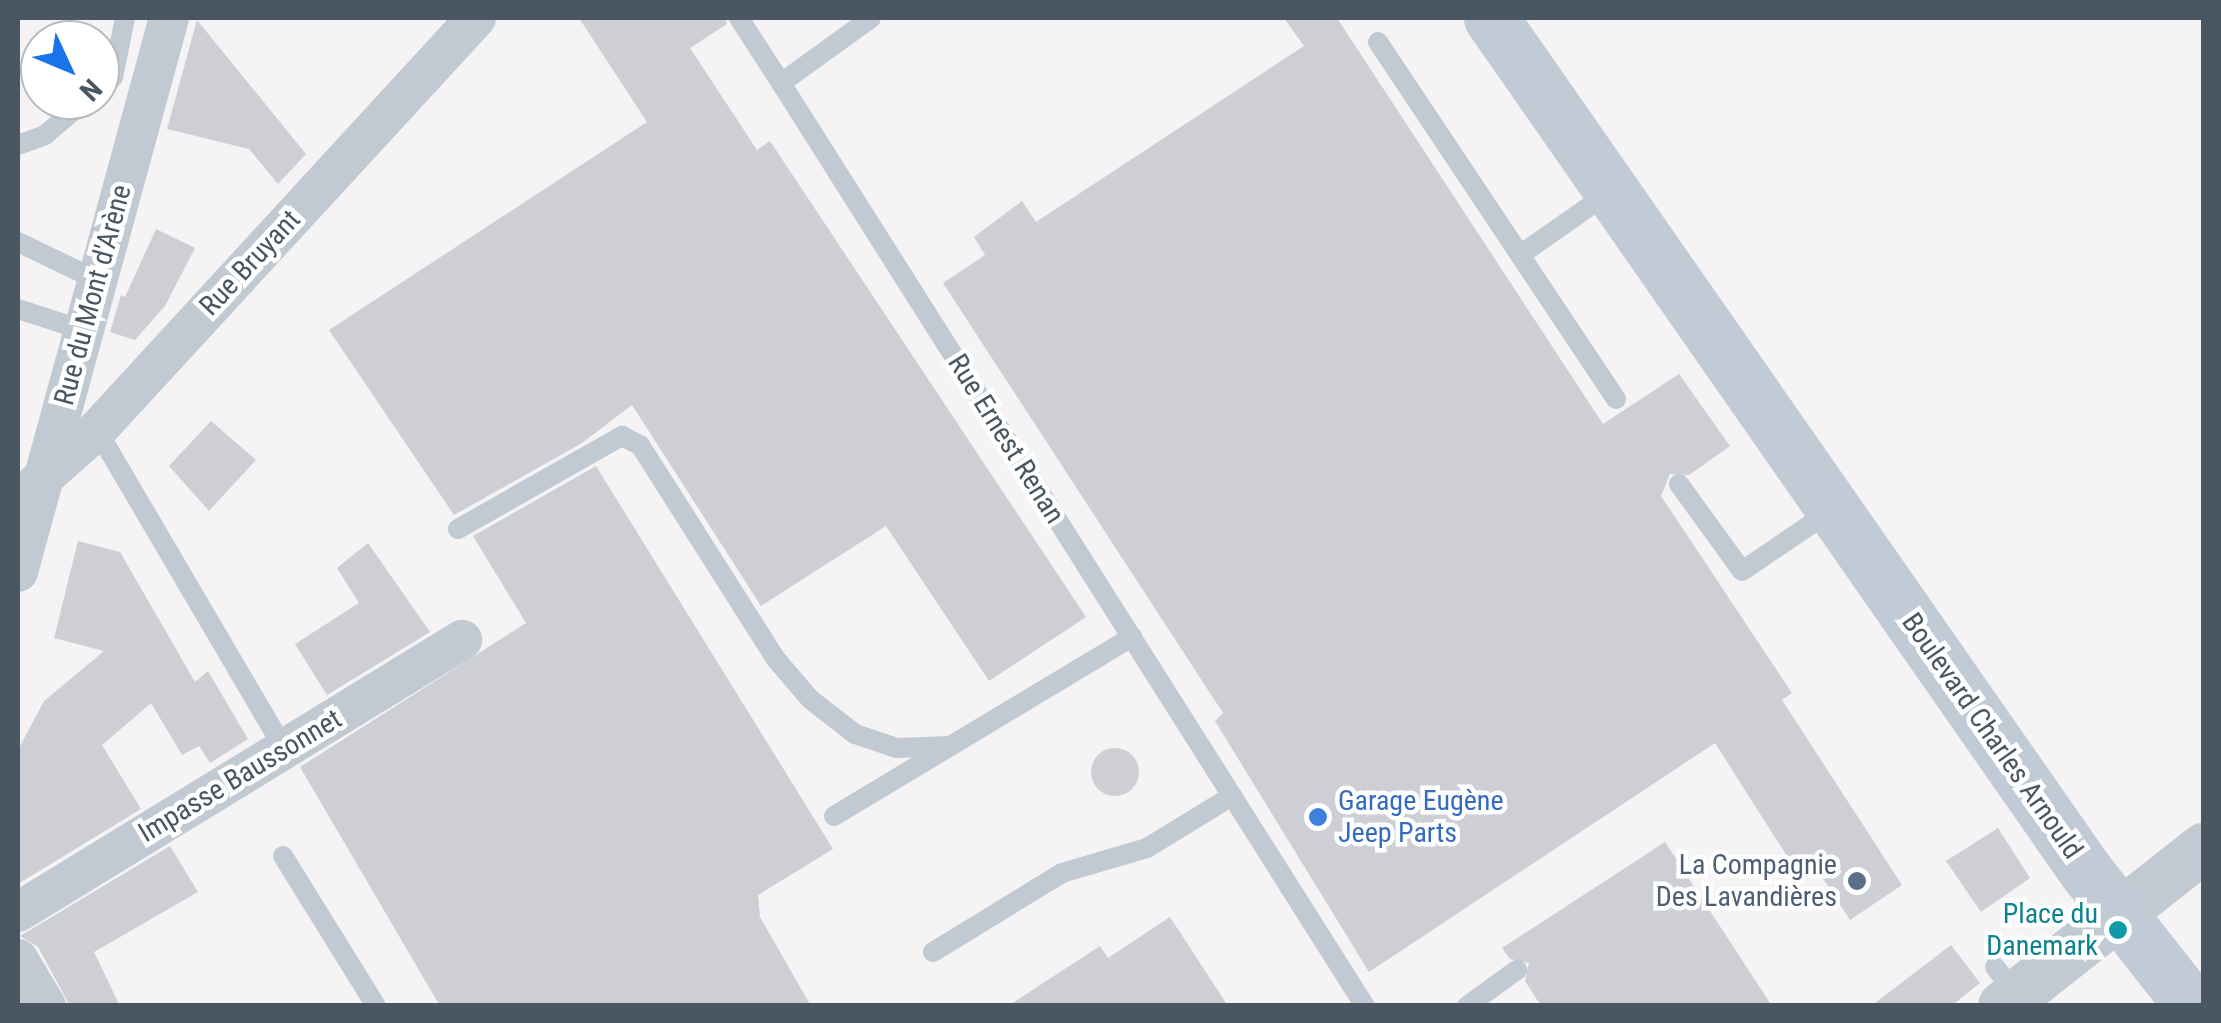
<!DOCTYPE html>
<meta charset="utf-8">
<style>
body{margin:0}
#map{position:relative;width:2221px;height:1023px;overflow:hidden;background:#f5f3f3;font-family:"Roboto Condensed",sans-serif}
div>[style]{position:absolute}
[style*='--x']{left:calc(var(--x)*1px);top:calc(var(--y)*1px);width:calc(var(--w)*1px);rotate:calc(var(--a)*1deg)}
.building>*{inset:0;background:#cdcfd5}
.round{border-radius:50%}
.service>*{height:20px;margin:-10px;padding:0 10px;transform-origin:10px;border-radius:10px;background:#c1cad2}
.minor>*{height:40px;margin:-20px;padding:0 20px;transform-origin:20px;border-radius:20px;background:#c1cad2}
.tertiary>*{height:50px;margin:-25px;padding:0 25px;transform-origin:25px;border-radius:25px;background:#c1cad2}
.secondary>*{height:55px;margin:-27.5px;padding:0 27.5px;transform-origin:27.5px;border-radius:27.5px;background:#c1cbd6}
.dots>*{width:28px;height:28px;translate:-50% -50%;box-sizing:border-box;border:5px solid #fff;border-radius:50%}
span{translate:-50% -50%;white-space:nowrap;text-align:center;line-height:1.15;-webkit-text-stroke:9px #fff;paint-order:stroke}
.street-label{font-size:28px;color:#4a5661}
.shop-label{font-size:28px;color:#366cbe}
.left{translate:0 -50%;text-align:left}
.service-label{font-size:28px;color:#4e5e75}
.right{translate:-100% -50%;text-align:right}
.culture-label{font-size:28px;color:#0d838f}
.frame{position:absolute;inset:0;border:20px solid #4a5661;pointer-events:none}
.north{position:absolute;left:20px;top:20px;width:100px;height:100px;box-sizing:border-box;background:#fff;border:2px solid #b7bbc0;border-radius:50%;rotate:134deg;font-size:28px;font-weight:700;line-height:40px;text-align:center;color:#4a5661}
.north::after{content:'';display:block;margin:auto;width:35px;height:45px;background:#1a73e8;clip-path:polygon(50% 0,100% 100%,50% 72%,0 100%)}
</style>
<div id="map">
<div class="building">
<div style="clip-path:polygon(579px 18px,725px 18px,727px 24px,690px 48px,757px 150px,770px 141px,1086px 617px,989px 681px,886px 526px,761px 606px,632px 405px,582px 443px,454px 515px,329px 330px,647px 122px)"></div>
<div style="clip-path:polygon(1284px 18px,1337px 18px,1603px 424px,1679px 374px,1730px 446px,1689px 475px,1670px 474px,1661px 496px,1792px 693px,1782px 700px,1902px 885px,1850px 920px,1807px 854px,1792px 864px,1715px 743px,1369px 972px,1215px 721px,1223px 713px,943px 283px,985px 255px,974px 237px,1022px 201px,1036px 222px,1304px 46px)"></div>
<div style="clip-path:polygon(197px 20px,306px 154px,278px 184px,249px 149px,167px 129px)"></div>
<div style="clip-path:polygon(156px 229px,195px 248px,165px 306px,135px 340px,110px 332px,121px 295px,125px 297px)"></div>
<div style="clip-path:polygon(211px 421px,256px 460px,209px 511px,169px 466px)"></div>
<div style="clip-path:polygon(596px 466px,833px 849px,758px 895px,760px 917px,811px 1006px,440px 1006px,300px 767px,526px 623px,473px 536px)"></div>
<div style="clip-path:polygon(78px 541px,120px 552px,195px 682px,208px 671px,248px 739px,210px 763px,199px 746px,182px 755px,151px 703px,102px 745px,141px 809px,18px 884px,18px 750px,44px 701px,104px 651px,54px 638px)"></div>
<div style="clip-path:polygon(368px 543px,430px 632px,327px 695px,295px 644px,359px 603px,337px 568px)"></div>
<div class="round" style="left:1091px;top:748px;width:48px;height:48px"></div>
<div style="clip-path:polygon(1998px 828px,2030px 878px,1981px 912px,1946px 861px)"></div>
<div style="clip-path:polygon(1665px 842px,1772px 1006px,1541px 1006px,1525px 981px,1529px 963px,1510px 959px,1502px 948px)"></div>
<div style="clip-path:polygon(170px 846px,198px 892px,94px 952px,120px 1006px,70px 1006px,38px 947px,20px 936px)"></div>
<div style="clip-path:polygon(1170px 917px,1228px 1006px,1008px 1006px,1100px 946px,1108px 958px)"></div>
<div style="clip-path:polygon(1951px 945px,1980px 983px,1951px 1006px,1871px 1006px)"></div>
</div>
<div class="service">
<div style="--x:739;--y:18;--w:77;--a:57.1"></div>
<div style="--x:781;--y:83;--w:111;--a:-35.8"></div>
<div style="--x:1378;--y:42;--w:256;--a:56.3"></div>
<div style="--x:1520;--y:255;--w:110;--a:-35"></div>
<div style="--x:781;--y:83;--w:1092;--a:57.68"></div>
<div style="--x:100;--y:88;--w:17;--a:-40"></div>
<div style="--x:113;--y:77;--w:60;--a:-78.5"></div>
<div style="--x:18;--y:145;--w:29;--a:-20"></div>
<div style="--x:45;--y:135;--w:54;--a:-40.5"></div>
<div style="--x:18;--y:242;--w:88;--a:25.7"></div>
<div style="--x:1520;--y:255;--w:173;--a:56.3"></div>
<div style="--x:18;--y:309;--w:68;--a:17.9"></div>
<div style="--x:97;--y:430;--w:370;--a:59.6"></div>
<div style="--x:1679;--y:484;--w:107;--a:54.1"></div>
<div style="--x:1742;--y:571;--w:109;--a:-34.1"></div>
<div style="--x:458;--y:529;--w:189;--a:-29.6"></div>
<div style="--x:622;--y:436;--w:20;--a:27"></div>
<div style="--x:640;--y:445;--w:252;--a:57.6"></div>
<div style="--x:775;--y:658;--w:54;--a:49.5"></div>
<div style="--x:810;--y:699;--w:57;--a:37.9"></div>
<div style="--x:855;--y:734;--w:44;--a:18.4"></div>
<div style="--x:897;--y:748;--w:53;--a:-2.2"></div>
<div style="--x:834;--y:816;--w:348;--a:-31"></div>
<div style="--x:283;--y:856;--w:176;--a:58.2"></div>
<div style="--x:933;--y:952;--w:151;--a:-31.5"></div>
<div style="--x:1062;--y:873;--w:89;--a:-16.4"></div>
<div style="--x:1147;--y:848;--w:100;--a:-31.5"></div>
<div style="--x:1995;--y:967;--w:36;--a:52"></div>
<div style="--x:1467;--y:1006;--w:62;--a:-35.8"></div>
</div>
<div class="minor">
<div style="--x:18;--y:500;--w:106;--a:-41.5"></div>
<div style="--x:97;--y:430;--w:560;--a:-47.39"></div>
<div style="--x:18;--y:572;--w:574;--a:-74.75"></div>
<div style="--x:18;--y:912;--w:521;--a:-31.49"></div>
<div style="--x:18;--y:959;--w:55;--a:59.2"></div>
</div>
<div class="tertiary">
<div style="--x:2003;--y:1006;--w:256;--a:-38.2"></div>
</div>
<div class="secondary">
<div style="--x:1491;--y:18;--w:1039;--a:55.12"></div>
<div style="--x:2085;--y:870;--w:173;--a:51.8"></div>
</div>
<div class="dots">
<div style="left:1318px;top:817px;background:#3f7fe0"></div>
<div style="left:1857px;top:881px;background:#5c6f8a"></div>
<div style="left:2118px;top:930px;background:#0f9aa8"></div>
</div>
<div class="street-label">
<span style="left:250px;top:263px;rotate:-47deg">Rue Bruyant</span>
<span style="left:93px;top:295px;rotate:-75deg">Rue du Mont d'Arène</span>
<span style="left:1006px;top:439px;rotate:58deg">Rue Ernest Renan</span>
<span style="left:1992px;top:736px;rotate:55deg">Boulevard Charles Arnould</span>
<span style="left:240px;top:776px;rotate:-31deg">Impasse Baussonnet</span>
</div>
<div class="shop-label">
<span class="left" style="left:1338px;top:817px">Garage Eugène<br>Jeep Parts</span>
</div>
<div class="service-label">
<span class="right" style="left:1837px;top:881px">La Compagnie<br>Des Lavandières</span>
</div>
<div class="culture-label">
<span class="right" style="left:2098px;top:930px">Place du<br>Danemark</span>
</div>
<div class="frame"></div>
<div class="north">N</div>
</div>
